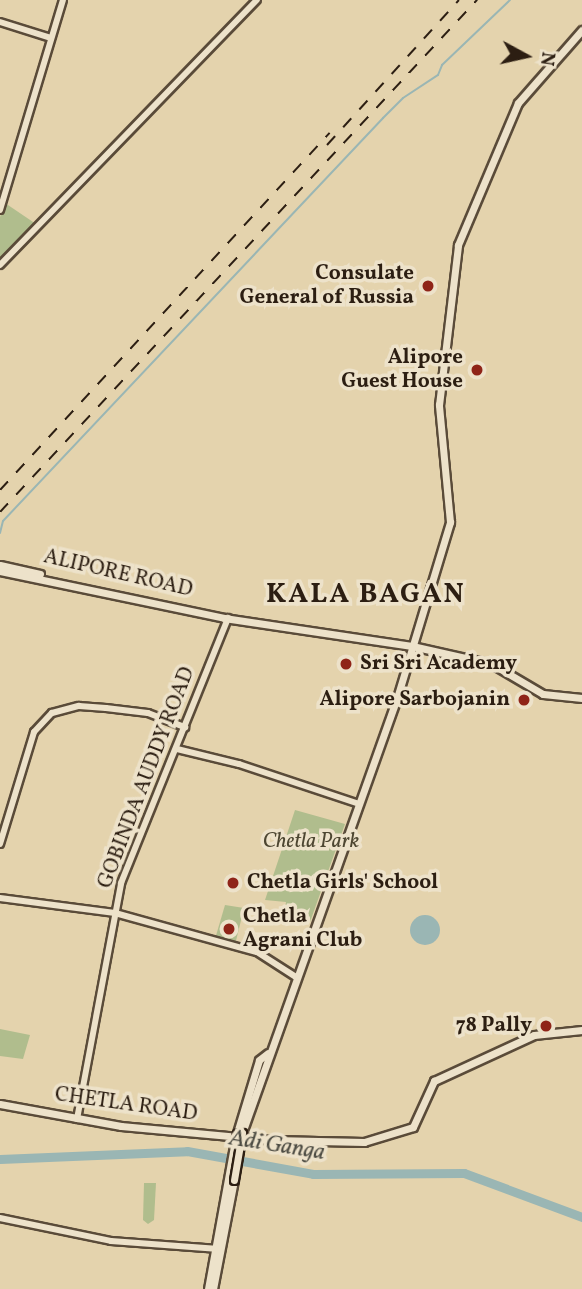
<!DOCTYPE html>
<style>
body{margin:0}
#map{position:relative;width:582px;height:1289px;overflow:hidden;background:#e4d3ad;font-family:Vollkorn,serif}
div>[style]{position:absolute}
[style*='--x']{left:calc(var(--x)*1px);top:calc(var(--y)*1px);width:calc(var(--w)*1px);rotate:calc(var(--a)*1deg)}
.green>*{inset:0;background:#b0bd8d}
.water>*{inset:0;background:#9ab6b4}
.round{border-radius:50%}
.stream>*{height:2px;margin:-1px;padding:0 1px;transform-origin:1px;border-radius:1px;background:#9ab6b4}
.river>*{height:9px;margin:-4.5px;padding:0 4.5px;transform-origin:4.5px;border-radius:4.5px;background:#9ab6b4}
.roads{filter:drop-shadow(2px 0 #5a4b39) drop-shadow(-2px 0 #5a4b39) drop-shadow(0 2px #5a4b39) drop-shadow(0 -2px #5a4b39)}
.tertiary>*{height:6px;margin:-3px;padding:0 3px;transform-origin:3px;border-radius:3px;background:#ede2ca}
.secondary>*{height:7px;margin:-3.5px;padding:0 3.5px;transform-origin:3.5px;border-radius:3.5px;background:#ede2ca}
.rail>*{height:2px;margin-top:-1px;transform-origin:0;background:repeating-linear-gradient(90deg,#2c1e12 0 12px,transparent 0 24px)}
.bridges{filter:drop-shadow(2px 0 #2c1e12) drop-shadow(-2px 0 #2c1e12) drop-shadow(0 2px #2c1e12) drop-shadow(0 -2px #2c1e12)}
.secondary-bridge>*{height:7px;margin:-3.5px;padding:0 3.5px;transform-origin:3.5px;border-radius:3.5px;background:#ede2ca}
.dots>*{width:19px;height:19px;translate:-50% -50%;box-sizing:border-box;border:4px solid #ede2ca;border-radius:50%}
span{translate:-50% -50%;white-space:nowrap;text-align:center;line-height:1.15;-webkit-text-stroke:7px #ede2ca;paint-order:stroke}
.poi-label{font-size:21px;color:#2c1e12;font-weight:700}
.right{translate:-100% -50%;text-align:right}
.left{translate:0 -50%;text-align:left}
.street-label{font-size:21px;color:#2c1e12}
.park-label{font-size:21px;color:#4d4631;font-style:italic}
.water-label{font-size:23px;color:#4d4c43;font-style:italic}
.district-label{font-size:28px;color:#2c1e12;font-weight:700;letter-spacing:2px}
.north{position:absolute;left:491px;top:21px;width:70px;height:70px;-webkit-text-stroke:5px #ede2ca;paint-order:stroke;rotate:98deg;font-size:19px;font-weight:700;line-height:28px;text-align:center;color:#2c1e12}
.north::after{content:'';display:block;margin:auto;width:24px;height:32px;background:#2c1e12;clip-path:polygon(50% 0,100% 100%,50% 72%,0 100%)}
</style>
<div id="map">
<div class="green">
<div style="clip-path:polygon(5px 203px,36px 224px,0 262px,0 217px)"></div>
<div style="clip-path:polygon(295px 810px,345px 824px,310px 922px,283px 921px,286px 902px,265px 900px)"></div>
<div style="clip-path:polygon(225px 905px,244px 908px,235px 945px,215px 939px)"></div>
<div style="clip-path:polygon(0 1029px,30px 1035px,23px 1059px,0 1056px)"></div>
<div style="clip-path:polygon(144px 1183px,156px 1183px,154px 1220px,148px 1224px,143px 1220px)"></div>
</div>
<div class="water">
<div class="round" style="left:410px;top:915px;width:30px;height:30px"></div>
</div>
<div class="stream">
<div style="--x:0;--y:533;--w:12;--a:-76"></div>
<div style="--x:3;--y:521;--w:554;--a:-46.68"></div>
<div style="--x:383;--y:118;--w:28;--a:-45"></div>
<div style="--x:403;--y:98;--w:42;--a:-33.3"></div>
<div style="--x:438;--y:75;--w:11;--a:-68"></div>
<div style="--x:442;--y:65;--w:94;--a:-43.7"></div>
</div>
<div class="river">
<div style="--x:0;--y:1159;--w:187;--a:-2.4"></div>
<div style="--x:187;--y:1151;--w:128;--a:10.3"></div>
<div style="--x:313;--y:1174;--w:151;--a:-0.4"></div>
<div style="--x:464;--y:1173;--w:126;--a:20.4"></div>
</div>
<div class="roads">
<div class="tertiary">
<div style="--x:0;--y:22;--w:53;--a:17.4"></div>
<div style="--x:0;--y:210;--w:219;--a:-73.3"></div>
<div style="--x:0;--y:265;--w:369;--a:-45.9"></div>
<div style="--x:177;--y:749;--w:64;--a:13.6"></div>
<div style="--x:239;--y:764;--w:126;--a:18.4"></div>
<div style="--x:0;--y:844;--w:117;--a:-73.1"></div>
<div style="--x:34;--y:732;--w:26;--a:-47"></div>
<div style="--x:52;--y:713;--w:28;--a:-15"></div>
<div style="--x:79;--y:706;--w:27;--a:4"></div>
<div style="--x:106;--y:708;--w:42;--a:6.8"></div>
<div style="--x:148;--y:713;--w:40;--a:21"></div>
<div style="--x:0;--y:898;--w:116;--a:7.4"></div>
<div style="--x:115;--y:913;--w:147;--a:15.4"></div>
<div style="--x:257;--y:952;--w:46;--a:32.7"></div>
<div style="--x:77;--y:1119;--w:240;--a:-79.4"></div>
<div style="--x:121;--y:883;--w:286;--a:-68"></div>
<div style="--x:0;--y:1218;--w:113;--a:11.7"></div>
<div style="--x:111;--y:1241;--w:108;--a:4.2"></div>
</div>
<div class="secondary">
<div style="--x:0;--y:565;--w:41;--a:12.7"></div>
<div style="--x:0;--y:571;--w:229;--a:11.8"></div>
<div style="--x:224;--y:618;--w:190;--a:8.5"></div>
<div style="--x:412;--y:646;--w:82;--a:12.7"></div>
<div style="--x:492;--y:664;--w:59;--a:30.5"></div>
<div style="--x:543;--y:694;--w:39;--a:6"></div>
<div style="--x:0;--y:1104;--w:123;--a:10.3"></div>
<div style="--x:121;--y:1126;--w:153;--a:5.3"></div>
<div style="--x:273;--y:1140;--w:91;--a:1.3"></div>
<div style="--x:364;--y:1142;--w:51;--a:-17"></div>
<div style="--x:413;--y:1127;--w:51;--a:-65.5"></div>
<div style="--x:434;--y:1081;--w:110;--a:-24.7"></div>
<div style="--x:534;--y:1035;--w:48;--a:-5.9"></div>
<div style="--x:237;--y:1133;--w:76;--a:-73.2"></div>
<div style="--x:259;--y:1060;--w:11;--a:-38"></div>
<div style="--x:242;--y:1133;--w:462;--a:-70.4"></div>
<div style="--x:397;--y:698;--w:184;--a:-73.2"></div>
<div style="--x:450;--y:522;--w:118;--a:-95.4"></div>
<div style="--x:439;--y:405;--w:161;--a:-83.2"></div>
<div style="--x:458;--y:245;--w:154;--a:-67.1"></div>
<div style="--x:518;--y:103;--w:97;--a:-48.8"></div>
<div style="--x:208;--y:1289;--w:150;--a:-79.7"></div>
<div style="--x:213;--y:1289;--w:111;--a:-79.1"></div>
</div>
</div>
<div class="rail">
<div style="--x:327;--y:145;--w:196;--a:-47.7"></div>
<div style="--x:0;--y:490;--w:486;--a:-47.3"></div>
<div style="--x:0;--y:512;--w:700;--a:-47.03"></div>
</div>
<div class="bridges">
<div class="secondary-bridge">
<div style="--x:235;--y:1141;--w:8;--a:-76"></div>
<div style="--x:234;--y:1180;--w:48;--a:-80.3"></div>
</div>
</div>
<div class="dots">
<div style="left:428px;top:286px;background:#8f2418"></div>
<div style="left:477px;top:370px;background:#8f2418"></div>
<div style="left:346px;top:664px;background:#8f2418"></div>
<div style="left:524px;top:700px;background:#8f2418"></div>
<div style="left:233px;top:883px;background:#8f2418"></div>
<div style="left:229px;top:929px;background:#8f2418"></div>
<div style="left:546px;top:1026px;background:#8f2418"></div>
</div>
<div class="poi-label">
<span class="right" style="left:414px;top:286px">Consulate<br>General of Russia</span>
<span class="right" style="left:463px;top:370px">Alipore<br>Guest House</span>
<span class="left" style="left:360px;top:664px">Sri Sri Academy</span>
<span class="right" style="left:510px;top:700px">Alipore Sarbojanin</span>
<span class="left" style="left:247px;top:883px">Chetla Girls' School</span>
<span class="left" style="left:243px;top:929px">Chetla<br>Agrani Club</span>
<span class="right" style="left:532px;top:1026px">78 Pally</span>
</div>
<div class="street-label">
<span style="left:118px;top:574px;rotate:13deg">ALIPORE ROAD</span>
<span style="left:147px;top:778px;rotate:-69deg">GOBINDA AUDDY ROAD</span>
<span style="left:126px;top:1105px;rotate:8deg">CHETLA ROAD</span>
</div>
<div class="park-label">
<span style="left:311px;top:842px">Chetla Park</span>
</div>
<div class="water-label">
<span style="left:277px;top:1146px;rotate:9deg">Adi Ganga</span>
</div>
<div class="district-label">
<span style="left:366px;top:595px">KALA BAGAN</span>
</div>
<div class="north">N</div>
</div>
